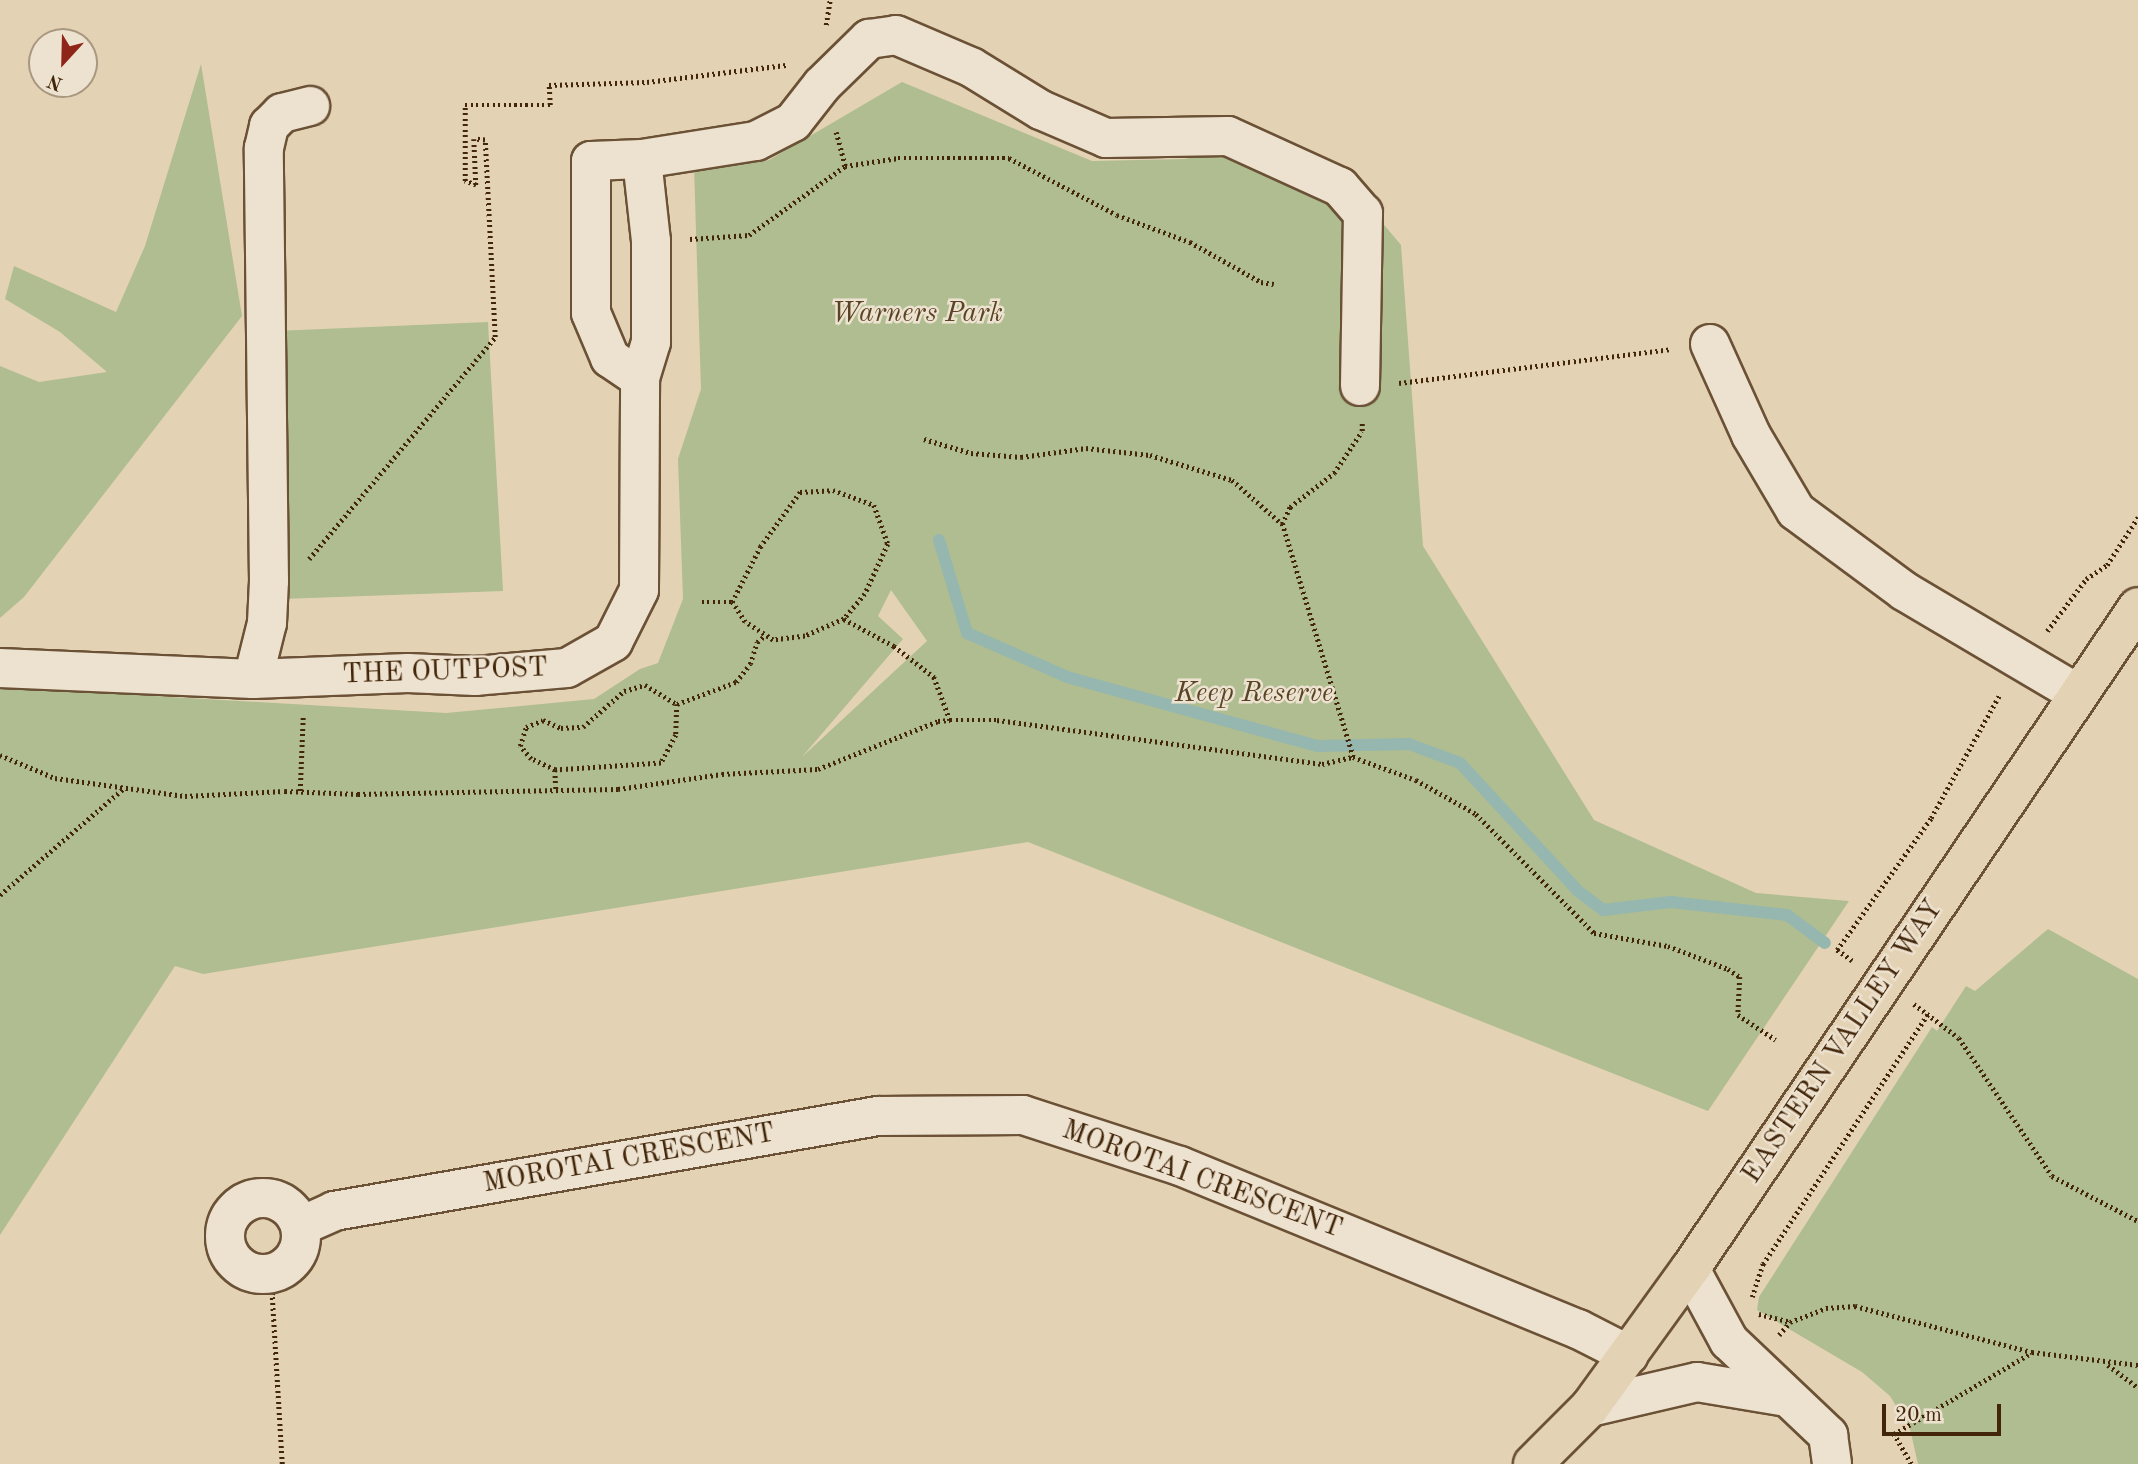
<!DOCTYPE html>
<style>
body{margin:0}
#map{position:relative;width:2138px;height:1464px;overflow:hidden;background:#e4d2b5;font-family:"Old Standard TT",serif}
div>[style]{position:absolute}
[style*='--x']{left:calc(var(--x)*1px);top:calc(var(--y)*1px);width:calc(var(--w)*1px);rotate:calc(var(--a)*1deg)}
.green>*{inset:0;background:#afbd91}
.stream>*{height:12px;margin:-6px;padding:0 6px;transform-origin:6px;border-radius:6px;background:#95b7af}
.path>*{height:4.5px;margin-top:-2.25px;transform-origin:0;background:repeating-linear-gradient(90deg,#43260a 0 2px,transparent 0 5.5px)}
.roads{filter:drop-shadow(2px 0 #6b5135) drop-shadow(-2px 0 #6b5135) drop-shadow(0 2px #6b5135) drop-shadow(0 -2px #6b5135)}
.minor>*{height:38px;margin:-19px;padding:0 19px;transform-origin:19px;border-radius:19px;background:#ede2cf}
.minor>.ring{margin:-19px;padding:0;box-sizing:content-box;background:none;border:38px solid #ede2cf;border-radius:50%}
.major>*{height:38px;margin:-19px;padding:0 19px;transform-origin:19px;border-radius:19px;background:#e4d2b5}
span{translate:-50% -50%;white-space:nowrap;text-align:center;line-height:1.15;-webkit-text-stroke:5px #ede2cf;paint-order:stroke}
.park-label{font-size:28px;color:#594425;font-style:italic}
.street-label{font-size:28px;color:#43260a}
.north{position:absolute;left:28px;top:28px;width:70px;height:70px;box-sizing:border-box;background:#ede2cf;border:2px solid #a99780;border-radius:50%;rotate:202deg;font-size:19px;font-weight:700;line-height:28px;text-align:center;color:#43260a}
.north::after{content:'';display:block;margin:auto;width:24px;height:32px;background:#8f2418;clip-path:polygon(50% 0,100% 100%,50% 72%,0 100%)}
.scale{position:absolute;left:1882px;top:1404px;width:119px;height:32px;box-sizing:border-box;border:4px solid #43260a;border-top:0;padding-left:9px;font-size:21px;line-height:24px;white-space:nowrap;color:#43260a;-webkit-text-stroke:5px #ede2cf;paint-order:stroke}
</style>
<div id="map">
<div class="green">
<div style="clip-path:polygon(201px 64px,242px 316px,24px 597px,0 618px,0 366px,39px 382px,107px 372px,60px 332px,5px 299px,14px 266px,116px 312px,145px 246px)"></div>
<div style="clip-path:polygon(evenodd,902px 82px,1092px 161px,1185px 159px,1261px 139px,1358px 194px,1401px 245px,1423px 546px,1594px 820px,1756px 893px,1849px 901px,1708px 1111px,1028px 842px,203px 974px,175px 966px,0 1235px,0 687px,446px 713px,594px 699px,640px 669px,658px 663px,683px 599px,678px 459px,701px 389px,694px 167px,769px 160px,902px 82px,891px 590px,927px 641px,802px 757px,903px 639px,878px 616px,891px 590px)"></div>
<div style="clip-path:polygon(488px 322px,503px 591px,282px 599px,275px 331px)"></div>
<div style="clip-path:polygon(2048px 929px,2138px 979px,2138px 1464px,1918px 1464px,1910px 1429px,1890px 1396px,1862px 1372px,1757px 1310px,1759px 1297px,1932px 1027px,1937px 1031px,1966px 986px,1975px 991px)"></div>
</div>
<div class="stream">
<div style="--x:939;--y:540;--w:97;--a:73.2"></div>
<div style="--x:967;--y:633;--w:109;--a:23.7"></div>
<div style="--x:1067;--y:677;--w:260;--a:15.4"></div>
<div style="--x:1318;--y:746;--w:91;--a:-1.3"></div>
<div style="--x:1409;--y:744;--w:54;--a:20.4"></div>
<div style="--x:1460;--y:763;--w:174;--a:47.3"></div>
<div style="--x:1578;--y:891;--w:31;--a:37"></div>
<div style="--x:1603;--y:910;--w:68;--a:-6.7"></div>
<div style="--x:1671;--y:902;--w:117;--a:6.4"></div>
<div style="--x:1787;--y:915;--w:47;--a:36.4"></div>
</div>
<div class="path">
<div style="--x:826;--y:25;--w:25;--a:-81"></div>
<div style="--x:845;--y:166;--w:54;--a:-8.6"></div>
<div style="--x:898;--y:158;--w:111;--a:0"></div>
<div style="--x:1009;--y:158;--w:122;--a:27.8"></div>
<div style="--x:1117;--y:215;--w:78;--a:20.3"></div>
<div style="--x:1190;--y:242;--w:81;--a:29.4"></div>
<div style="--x:1261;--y:282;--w:13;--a:9"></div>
<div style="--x:690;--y:239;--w:59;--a:-3.9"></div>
<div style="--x:749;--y:235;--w:118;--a:-35.7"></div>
<div style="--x:845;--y:166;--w:35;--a:-105"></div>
<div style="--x:1399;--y:383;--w:274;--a:-7.1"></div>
<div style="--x:924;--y:439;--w:49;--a:16.6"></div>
<div style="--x:971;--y:453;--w:50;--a:4.6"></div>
<div style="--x:1021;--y:457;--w:66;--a:-7.9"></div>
<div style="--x:1086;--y:448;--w:64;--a:6.2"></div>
<div style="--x:1150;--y:455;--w:86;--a:17"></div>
<div style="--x:1232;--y:480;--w:67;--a:41.3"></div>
<div style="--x:833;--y:490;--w:44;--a:20.1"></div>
<div style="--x:874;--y:505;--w:41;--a:70.3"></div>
<div style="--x:888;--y:544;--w:55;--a:114.7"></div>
<div style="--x:865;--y:594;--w:33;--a:130"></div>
<div style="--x:844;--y:619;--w:43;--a:156.4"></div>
<div style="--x:805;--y:636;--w:32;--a:173"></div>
<div style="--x:773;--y:640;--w:33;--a:-147"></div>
<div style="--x:745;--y:622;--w:24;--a:-123"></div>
<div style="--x:732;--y:602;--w:62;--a:-63"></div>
<div style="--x:760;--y:547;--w:68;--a:-54"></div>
<div style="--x:800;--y:492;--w:33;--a:-3"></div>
<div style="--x:309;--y:559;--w:290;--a:-50"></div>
<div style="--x:495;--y:337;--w:197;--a:-92.9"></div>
<div style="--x:485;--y:140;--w:11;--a:-175"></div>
<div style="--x:474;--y:139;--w:46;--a:87.5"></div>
<div style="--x:476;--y:185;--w:12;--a:-160"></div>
<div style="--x:465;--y:181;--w:76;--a:-90"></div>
<div style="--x:465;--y:105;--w:85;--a:0"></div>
<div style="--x:550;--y:105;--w:20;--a:-93"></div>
<div style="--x:549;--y:85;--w:98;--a:-1.8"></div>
<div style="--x:647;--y:82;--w:140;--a:-7"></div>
<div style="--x:702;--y:602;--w:30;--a:0"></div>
<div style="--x:844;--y:619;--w:57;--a:28.4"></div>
<div style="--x:894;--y:646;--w:51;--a:37.8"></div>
<div style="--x:934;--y:677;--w:46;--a:69.6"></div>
<div style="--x:2047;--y:631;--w:65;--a:-53.1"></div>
<div style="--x:2086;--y:579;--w:25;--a:-34"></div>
<div style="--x:2107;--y:565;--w:57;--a:-57.1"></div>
<div style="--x:645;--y:685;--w:37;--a:31"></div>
<div style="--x:677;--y:704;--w:31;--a:92"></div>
<div style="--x:676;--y:735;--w:32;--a:118"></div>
<div style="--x:661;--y:763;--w:106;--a:176.2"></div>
<div style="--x:555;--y:770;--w:26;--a:-155"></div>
<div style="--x:531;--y:759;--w:17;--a:-130"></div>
<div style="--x:520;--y:746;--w:20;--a:-72"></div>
<div style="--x:526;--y:727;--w:18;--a:-22"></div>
<div style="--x:543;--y:720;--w:20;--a:24"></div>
<div style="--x:561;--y:728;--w:22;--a:-3"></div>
<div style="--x:583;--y:727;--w:55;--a:-41.3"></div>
<div style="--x:624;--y:691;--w:22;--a:-16"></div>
<div style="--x:677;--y:704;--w:63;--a:-20.4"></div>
<div style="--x:736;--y:682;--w:23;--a:-52"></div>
<div style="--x:750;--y:664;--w:23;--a:-72"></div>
<div style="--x:757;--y:642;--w:11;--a:-38"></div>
<div style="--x:0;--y:755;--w:60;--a:22.7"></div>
<div style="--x:55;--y:778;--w:131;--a:7.9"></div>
<div style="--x:185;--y:796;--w:100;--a:-2.9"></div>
<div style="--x:285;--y:791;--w:73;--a:2.4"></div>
<div style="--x:358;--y:794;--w:260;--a:-1.1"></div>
<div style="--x:618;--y:789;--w:105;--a:-8.2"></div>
<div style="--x:722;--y:774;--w:96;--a:-3"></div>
<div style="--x:818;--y:769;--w:129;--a:-21.8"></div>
<div style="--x:938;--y:721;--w:12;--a:-5"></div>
<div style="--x:950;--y:720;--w:47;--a:0"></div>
<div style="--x:997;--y:720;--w:328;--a:7.7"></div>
<div style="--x:1322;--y:764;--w:32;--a:-13"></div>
<div style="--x:1353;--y:757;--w:67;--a:20.1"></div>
<div style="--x:1416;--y:780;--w:69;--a:29.5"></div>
<div style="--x:1476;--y:814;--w:168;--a:45.2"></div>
<div style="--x:1594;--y:933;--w:75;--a:10"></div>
<div style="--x:1668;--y:946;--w:64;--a:21"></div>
<div style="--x:1728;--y:969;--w:14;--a:34"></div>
<div style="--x:1740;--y:977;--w:38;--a:93"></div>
<div style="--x:1738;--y:1015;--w:45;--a:33.3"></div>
<div style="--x:1353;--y:757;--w:244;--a:-106.9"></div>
<div style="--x:1282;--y:524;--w:19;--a:-65"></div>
<div style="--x:1290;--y:507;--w:56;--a:-37.7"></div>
<div style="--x:1334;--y:473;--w:50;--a:-56.3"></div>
<div style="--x:1362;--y:431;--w:8;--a:-90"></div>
<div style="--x:555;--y:770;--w:20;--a:87"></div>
<div style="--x:300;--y:791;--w:76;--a:-87.7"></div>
<div style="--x:0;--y:895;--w:164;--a:-40.8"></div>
<div style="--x:1852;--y:961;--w:19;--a:-144"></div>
<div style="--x:1837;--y:950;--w:162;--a:-54.5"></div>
<div style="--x:1931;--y:818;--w:142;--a:-60.9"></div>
<div style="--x:1914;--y:1004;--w:56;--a:37.1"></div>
<div style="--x:1959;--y:1038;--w:166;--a:56"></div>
<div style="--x:2052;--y:1176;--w:97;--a:27.6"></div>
<div style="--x:1752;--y:1297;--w:35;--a:-72"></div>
<div style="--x:1763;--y:1264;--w:300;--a:-56.6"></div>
<div style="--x:1759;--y:1314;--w:32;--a:14"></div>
<div style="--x:1790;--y:1322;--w:39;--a:-21"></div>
<div style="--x:1826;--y:1308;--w:29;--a:-4"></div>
<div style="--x:1855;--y:1306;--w:183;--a:14.6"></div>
<div style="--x:2032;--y:1352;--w:107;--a:7"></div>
<div style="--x:1779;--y:1335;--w:17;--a:-50"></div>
<div style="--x:2108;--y:1365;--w:38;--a:37"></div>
<div style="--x:282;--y:1464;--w:170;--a:-93.4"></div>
<div style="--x:272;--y:1294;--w:31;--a:-61"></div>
<div style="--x:1911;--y:1464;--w:34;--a:-120"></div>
<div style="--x:1894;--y:1434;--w:159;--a:-30.6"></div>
</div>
<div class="roads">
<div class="minor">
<div style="--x:642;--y:159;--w:115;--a:-9"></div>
<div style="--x:756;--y:141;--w:42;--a:-27.2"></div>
<div style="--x:793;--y:122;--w:47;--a:-51.9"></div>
<div style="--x:822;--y:85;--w:66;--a:-44.4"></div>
<div style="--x:869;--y:39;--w:27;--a:-8"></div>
<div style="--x:896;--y:35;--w:82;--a:23.1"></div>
<div style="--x:971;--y:67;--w:82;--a:31.6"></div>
<div style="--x:1041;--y:110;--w:71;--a:23.3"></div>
<div style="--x:1106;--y:138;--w:122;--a:-0.9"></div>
<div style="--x:1228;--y:136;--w:123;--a:24.5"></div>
<div style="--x:1340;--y:187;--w:35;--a:49"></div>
<div style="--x:1363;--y:213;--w:173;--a:91"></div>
<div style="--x:1710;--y:344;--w:100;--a:65.7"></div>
<div style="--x:1751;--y:435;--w:88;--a:59.4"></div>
<div style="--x:1796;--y:511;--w:134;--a:36.5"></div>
<div style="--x:1904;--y:591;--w:202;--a:30.6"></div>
<div style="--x:0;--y:668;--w:253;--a:2.5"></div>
<div style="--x:253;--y:679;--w:155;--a:-2.2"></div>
<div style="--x:408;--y:673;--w:67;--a:2.6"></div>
<div style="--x:475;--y:676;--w:92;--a:-5"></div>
<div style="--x:567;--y:668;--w:53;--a:-29.5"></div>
<div style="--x:613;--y:642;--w:58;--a:-63.4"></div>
<div style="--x:639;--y:590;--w:212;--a:-89.7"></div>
<div style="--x:640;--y:378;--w:38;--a:-73"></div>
<div style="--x:651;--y:342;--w:101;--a:-90"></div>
<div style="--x:651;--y:241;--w:82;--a:-96.3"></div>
<div style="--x:642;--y:159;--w:51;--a:177.8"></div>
<div style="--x:591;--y:161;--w:152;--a:90"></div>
<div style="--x:591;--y:313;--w:49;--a:67.1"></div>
<div style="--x:610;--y:358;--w:36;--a:34"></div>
<div style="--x:253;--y:679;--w:58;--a:-76"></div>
<div style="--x:267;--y:623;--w:42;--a:-87.3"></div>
<div style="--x:269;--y:581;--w:433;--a:-90.7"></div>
<div style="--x:264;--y:148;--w:23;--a:-77"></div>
<div style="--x:269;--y:126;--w:18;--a:-45"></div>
<div style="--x:282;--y:113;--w:29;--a:-14"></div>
<div class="ring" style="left:225px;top:1198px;width:38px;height:38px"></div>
<div style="--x:301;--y:1226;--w:36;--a:-24"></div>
<div style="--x:334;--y:1211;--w:552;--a:-9.91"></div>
<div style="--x:878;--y:1116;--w:145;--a:-0.4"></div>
<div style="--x:1023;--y:1115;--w:165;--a:18"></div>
<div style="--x:1180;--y:1166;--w:430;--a:22.3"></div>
<div style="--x:1578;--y:1329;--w:57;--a:27"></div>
<div style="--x:1690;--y:1269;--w:82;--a:61.6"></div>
<div style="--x:1729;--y:1341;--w:137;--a:43.5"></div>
<div style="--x:1828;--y:1435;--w:29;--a:82"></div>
<div style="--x:1590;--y:1407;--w:110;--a:-13.2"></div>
<div style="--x:1697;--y:1382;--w:91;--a:9.5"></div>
</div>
<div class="major">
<div style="--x:1533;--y:1464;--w:81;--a:-45"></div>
<div style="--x:1590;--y:1407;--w:170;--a:-54.1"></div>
<div style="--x:1690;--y:1269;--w:799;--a:-55.91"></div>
</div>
</div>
<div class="park-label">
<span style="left:917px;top:314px">Warners Park</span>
<span style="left:1254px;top:694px">Keep Reserve</span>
</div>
<div class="street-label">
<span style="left:445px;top:672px;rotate:-2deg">THE OUTPOST</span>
<span style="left:1843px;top:1042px;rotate:-56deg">EASTERN VALLEY WAY</span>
<span style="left:629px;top:1159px;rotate:-10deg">MOROTAI CRESCENT</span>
<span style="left:1202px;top:1180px;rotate:20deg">MOROTAI CRESCENT</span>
</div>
<div class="north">N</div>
<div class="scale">20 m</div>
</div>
